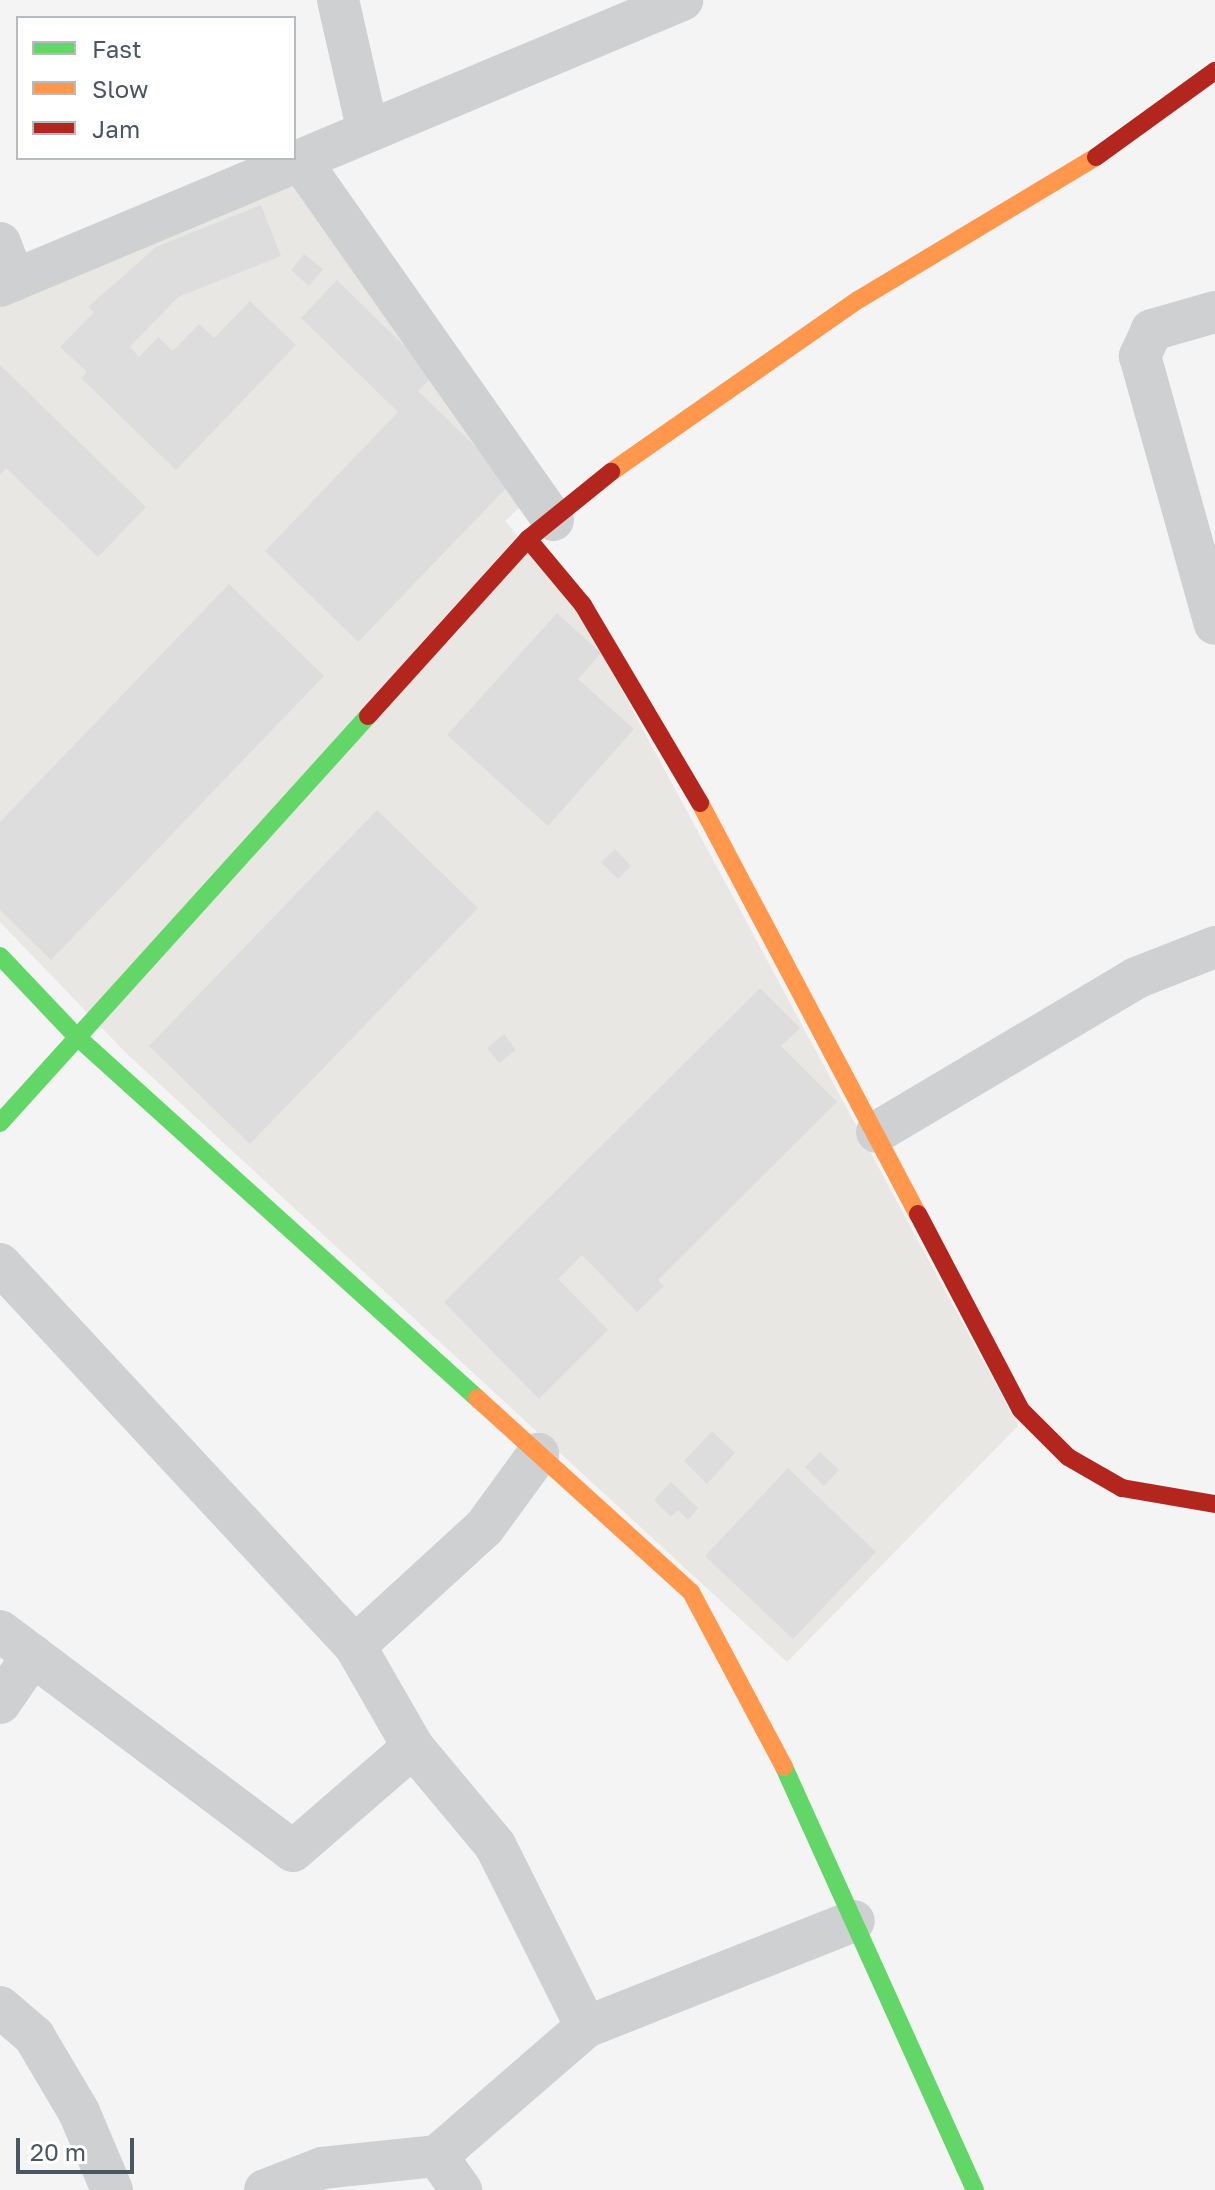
<!DOCTYPE html>
<style>
body{margin:0}
#map{position:relative;width:1215px;height:2190px;overflow:hidden;background:#f4f4f4;font-family:"Golos Text",sans-serif}
div>[style]{position:absolute}
[style*='--x']{left:calc(var(--x)*1px);top:calc(var(--y)*1px);width:calc(var(--w)*1px);rotate:calc(var(--a)*1deg)}
.commercial>*{inset:0;background:#e8e7e3}
.building>*{inset:0;background:#ddddde}
.street>*{height:42px;margin:-21px;padding:0 21px;transform-origin:21px;border-radius:21px;background:#ced0d2}
.fast>*{height:18px;margin:-9px;padding:0 9px;transform-origin:9px;border-radius:9px;background:#63d668}
.slow>*{height:18px;margin:-9px;padding:0 9px;transform-origin:9px;border-radius:9px;background:#ff974d}
.jam>*{height:18px;margin:-9px;padding:0 9px;transform-origin:9px;border-radius:9px;background:#b3261e}
span{translate:-50% -50%;white-space:nowrap;text-align:center;line-height:1.15;-webkit-text-stroke:8px #fff;paint-order:stroke}
.legend{position:absolute;left:16px;top:16px;width:280px;height:144px;box-sizing:border-box;background:#fff;border:2px solid #b7bbc0;margin:0;padding:10px 14px;list-style:none;font-size:24px;color:#4a5661}
.legend li{display:flex;align-items:center;gap:16px;height:40px}
.legend b{width:40px;border:2px solid #b7bbc0}
.scale{position:absolute;left:16px;top:2138px;width:118px;height:36px;box-sizing:border-box;border:4px solid #4a5661;border-top:0;padding-left:10px;font-size:24px;line-height:28px;white-space:nowrap;color:#4a5661;-webkit-text-stroke:6px #fff;paint-order:stroke}
</style>
<div id="map">
<div class="commercial">
<div style="clip-path:polygon(304px 177px,531px 497px,505px 521px,578px 609px,1018px 1426px,787px 1662px,127px 1054px,0 922px,0 305px)"></div>
</div>
<div class="building">
<div style="clip-path:polygon(261px 205px,281px 256px,178px 297px,130px 347px,139px 357px,158px 337px,173px 351px,199px 324px,214px 338px,250px 301px,296px 345px,176px 470px,81px 378px,87px 372px,60px 347px,94px 312px,88px 307px,156px 247px)"></div>
<div style="clip-path:polygon(304px 254px,323px 269px,309px 286px,291px 270px)"></div>
<div style="clip-path:polygon(337px 280px,434px 375px,418px 391px,512px 482px,358px 642px,265px 551px,398px 412px,301px 318px)"></div>
<div style="clip-path:polygon(0 365px,146px 507px,98px 557px,6px 468px,0 475px)"></div>
<div style="clip-path:polygon(229px 584px,324px 676px,51px 960px,0 910px,0 822px)"></div>
<div style="clip-path:polygon(557px 613px,601px 653px,578px 679px,634px 729px,548px 826px,447px 735px)"></div>
<div style="clip-path:polygon(377px 810px,478px 908px,250px 1144px,149px 1046px)"></div>
<div style="clip-path:polygon(615px 849px,631px 866px,618px 879px,601px 862px)"></div>
<div style="clip-path:polygon(760px 988px,800px 1028px,781px 1046px,837px 1102px,658px 1280px,664px 1286px,637px 1312px,582px 1255px,558px 1279px,608px 1330px,539px 1399px,444px 1302px)"></div>
<div style="clip-path:polygon(504px 1034px,516px 1050px,499px 1063px,487px 1048px)"></div>
<div style="clip-path:polygon(712px 1431px,735px 1453px,707px 1484px,684px 1461px)"></div>
<div style="clip-path:polygon(820px 1452px,839px 1470px,824px 1486px,805px 1467px)"></div>
<div style="clip-path:polygon(788px 1468px,876px 1552px,793px 1639px,705px 1556px)"></div>
<div style="clip-path:polygon(671px 1482px,698px 1508px,688px 1520px,678px 1510px,671px 1517px,654px 1500px)"></div>
</div>
<div class="street">
<div style="--x:338;--y:0;--w:135;--a:77.2"></div>
<div style="--x:300;--y:160;--w:440;--a:54.9"></div>
<div style="--x:0;--y:243;--w:40;--a:69"></div>
<div style="--x:0;--y:286;--w:740;--a:-22.75"></div>
<div style="--x:1215;--y:312;--w:66;--a:164.1"></div>
<div style="--x:1152;--y:330;--w:29;--a:115"></div>
<div style="--x:1140;--y:356;--w:278;--a:74.4"></div>
<div style="--x:877;--y:1132;--w:301;--a:-30.7"></div>
<div style="--x:1136;--y:978;--w:85;--a:-21.4"></div>
<div style="--x:0;--y:1264;--w:521;--a:47.1"></div>
<div style="--x:355;--y:1646;--w:116;--a:60.1"></div>
<div style="--x:0;--y:1631;--w:366;--a:36.9"></div>
<div style="--x:293;--y:1851;--w:159;--a:-40.9"></div>
<div style="--x:413;--y:1747;--w:128;--a:50.1"></div>
<div style="--x:495;--y:1845;--w:203;--a:63.4"></div>
<div style="--x:355;--y:1646;--w:175;--a:-42.5"></div>
<div style="--x:484;--y:1528;--w:92;--a:-53.9"></div>
<div style="--x:0;--y:1703;--w:58;--a:-55.5"></div>
<div style="--x:0;--y:2007;--w:45;--a:40.5"></div>
<div style="--x:34;--y:2036;--w:88;--a:59.4"></div>
<div style="--x:79;--y:2112;--w:85;--a:67.1"></div>
<div style="--x:437;--y:2156;--w:42;--a:54.8"></div>
<div style="--x:265;--y:2190;--w:61;--a:-21.1"></div>
<div style="--x:322;--y:2168;--w:116;--a:-6"></div>
<div style="--x:437;--y:2156;--w:197;--a:-40.9"></div>
<div style="--x:586;--y:2027;--w:288;--a:-21.6"></div>
</div>
<div class="fast">
<div style="--x:0;--y:956;--w:108;--a:46.5"></div>
<div style="--x:74;--y:1034;--w:543;--a:42.09"></div>
<div style="--x:0;--y:1123;--w:549;--a:-47.88"></div>
<div style="--x:784;--y:1767;--w:464;--a:65.7"></div>
</div>
<div class="slow">
<div style="--x:611;--y:472;--w:301;--a:-34.9"></div>
<div style="--x:858;--y:300;--w:278;--a:-31"></div>
<div style="--x:700;--y:803;--w:465;--a:62.1"></div>
<div style="--x:477;--y:1398;--w:289;--a:42.2"></div>
<div style="--x:691;--y:1592;--w:198;--a:62"></div>
</div>
<div class="jam">
<div style="--x:1096;--y:157;--w:147;--a:-35.9"></div>
<div style="--x:528;--y:539;--w:86;--a:50.2"></div>
<div style="--x:583;--y:605;--w:230;--a:59.4"></div>
<div style="--x:368;--y:716;--w:239;--a:-47.9"></div>
<div style="--x:528;--y:539;--w:107;--a:-38.9"></div>
<div style="--x:918;--y:1214;--w:221;--a:62.3"></div>
<div style="--x:1021;--y:1410;--w:66;--a:45"></div>
<div style="--x:1068;--y:1457;--w:62;--a:29.9"></div>
<div style="--x:1122;--y:1488;--w:94;--a:9.8"></div>
</div>
<ul class="legend">
<li><b style="height:10px;background:#63d668"></b>Fast</li>
<li><b style="height:10px;background:#ff974d"></b>Slow</li>
<li><b style="height:10px;background:#b3261e"></b>Jam</li>
</ul>
<div class="scale">20 m</div>
</div>
